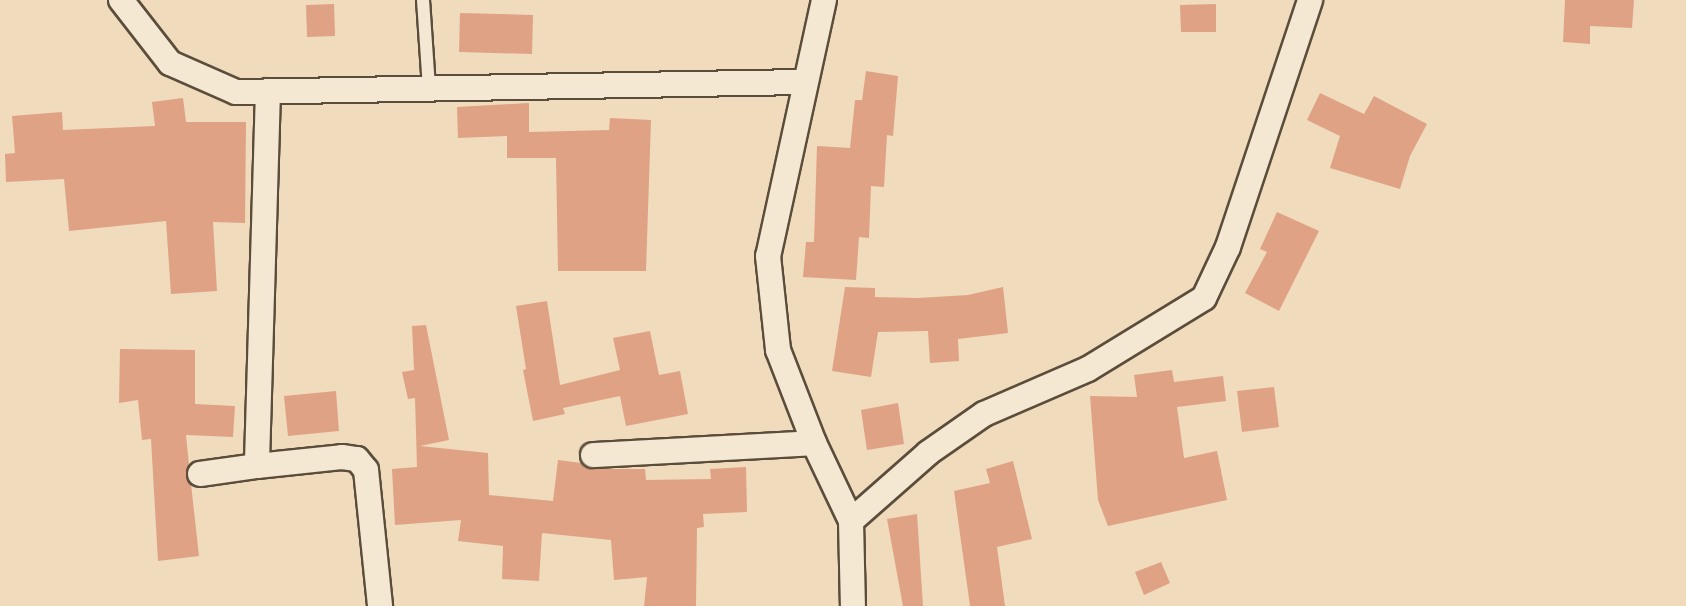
<!DOCTYPE html>
<style>
body{margin:0}
#map{position:relative;width:1686px;height:606px;overflow:hidden;background:#f0dbbc;font-family:"IM FELL DW Pica",serif}
div>[style]{position:absolute}
[style*='--x']{left:calc(var(--x)*1px);top:calc(var(--y)*1px);width:calc(var(--w)*1px);rotate:calc(var(--a)*1deg)}
.building>*{inset:0;background:#dfa285}
.roads{filter:drop-shadow(2px 0 #5b4d3b) drop-shadow(-2px 0 #5b4d3b) drop-shadow(0 2px #5b4d3b) drop-shadow(0 -2px #5b4d3b)}
.service>*{height:12px;margin:-6px;padding:0 6px;transform-origin:6px;border-radius:6px;background:#f5e8d3}
.minor>*{height:24px;margin:-12px;padding:0 12px;transform-origin:12px;border-radius:12px;background:#f5e8d3}
span{translate:-50% -50%;white-space:nowrap;text-align:center;line-height:1.15;-webkit-text-stroke:5px #f5e8d3;paint-order:stroke}
</style>
<div id="map">
<div class="building">
<div style="clip-path:polygon(1565px 0,1634px 0,1632px 28px,1590px 26px,1590px 44px,1563px 42px)"></div>
<div style="clip-path:polygon(334px 4px,335px 36px,307px 37px,306px 5px)"></div>
<div style="clip-path:polygon(1216px 4px,1216px 32px,1181px 32px,1180px 5px)"></div>
<div style="clip-path:polygon(460px 13px,533px 15px,532px 54px,459px 52px)"></div>
<div style="clip-path:polygon(866px 71px,898px 76px,893px 136px,887px 135px,884px 187px,871px 186px,869px 238px,859px 237px,856px 280px,803px 277px,806px 242px,814px 242px,817px 146px,850px 148px,855px 100px,862px 100px)"></div>
<div style="clip-path:polygon(1320px 93px,1364px 114px,1374px 96px,1427px 124px,1410px 156px,1400px 189px,1330px 168px,1340px 136px,1307px 120px)"></div>
<div style="clip-path:polygon(183px 98px,186px 122px,246px 122px,245px 223px,213px 222px,217px 291px,171px 294px,166px 221px,69px 231px,64px 179px,6px 182px,5px 154px,15px 153px,12px 116px,62px 112px,63px 130px,155px 126px,152px 102px)"></div>
<div style="clip-path:polygon(529px 103px,529px 132px,609px 130px,610px 118px,651px 120px,646px 271px,558px 271px,556px 158px,507px 158px,507px 136px,458px 138px,457px 107px)"></div>
<div style="clip-path:polygon(1277px 212px,1319px 231px,1279px 311px,1245px 293px,1267px 252px,1260px 249px)"></div>
<div style="clip-path:polygon(845px 287px,875px 288px,875px 297px,918px 298px,968px 295px,1003px 287px,1008px 333px,958px 339px,959px 361px,930px 363px,928px 331px,878px 332px,871px 377px,832px 371px)"></div>
<div style="clip-path:polygon(547px 301px,560px 385px,620px 370px,613px 338px,650px 331px,659px 375px,680px 371px,688px 414px,626px 426px,620px 396px,563px 408px,565px 414px,533px 421px,523px 370px,526px 369px,516px 306px)"></div>
<div style="clip-path:polygon(426px 325px,449px 440px,420px 446px,488px 453px,489px 495px,553px 501px,558px 460px,581px 463px,593px 469px,645px 469px,646px 480px,711px 479px,710px 469px,746px 467px,747px 512px,703px 514px,704px 527px,697px 528px,696px 606px,644px 606px,647px 577px,614px 580px,611px 540px,542px 533px,539px 581px,502px 579px,503px 546px,458px 541px,461px 520px,395px 525px,392px 469px,417px 467px,415px 398px,408px 399px,402px 372px,414px 370px,412px 326px)"></div>
<div style="clip-path:polygon(120px 349px,195px 350px,195px 404px,235px 406px,233px 437px,186px 435px,189px 465px,186px 475px,191px 484px,199px 556px,158px 561px,151px 439px,142px 440px,138px 400px,119px 403px)"></div>
<div style="clip-path:polygon(1172px 370px,1174px 382px,1223px 376px,1226px 401px,1177px 407px,1184px 458px,1217px 451px,1227px 500px,1108px 526px,1098px 500px,1090px 396px,1137px 397px,1134px 375px)"></div>
<div style="clip-path:polygon(1274px 387px,1279px 427px,1242px 432px,1237px 391px)"></div>
<div style="clip-path:polygon(336px 391px,339px 431px,288px 436px,284px 396px)"></div>
<div style="clip-path:polygon(898px 403px,904px 444px,867px 450px,861px 410px)"></div>
<div style="clip-path:polygon(1013px 461px,1032px 539px,997px 547px,1005px 606px,970px 606px,954px 491px,990px 483px,986px 469px)"></div>
<div style="clip-path:polygon(917px 514px,923px 606px,903px 606px,887px 519px)"></div>
<div style="clip-path:polygon(1161px 562px,1170px 583px,1144px 595px,1135px 572px)"></div>
</div>
<div class="roads">
<div class="service">
<div style="--x:423;--y:0;--w:88;--a:86.1"></div>
</div>
<div class="minor">
<div style="--x:121;--y:0;--w:80;--a:52.1"></div>
<div style="--x:170;--y:63;--w:72;--a:23.7"></div>
<div style="--x:236;--y:92;--w:569;--a:-1.01"></div>
<div style="--x:824;--y:0;--w:262;--a:102.3"></div>
<div style="--x:768;--y:256;--w:95;--a:83.9"></div>
<div style="--x:778;--y:350;--w:100;--a:68.8"></div>
<div style="--x:814;--y:443;--w:86;--a:64.6"></div>
<div style="--x:851;--y:521;--w:85;--a:88.7"></div>
<div style="--x:268;--y:91;--w:375;--a:91.7"></div>
<div style="--x:257;--y:466;--w:85;--a:-6"></div>
<div style="--x:342;--y:457;--w:15;--a:8"></div>
<div style="--x:357;--y:459;--w:14;--a:51"></div>
<div style="--x:366;--y:470;--w:137;--a:84.1"></div>
<div style="--x:593;--y:455;--w:221;--a:-3.1"></div>
<div style="--x:200;--y:474;--w:58;--a:-8"></div>
<div style="--x:851;--y:521;--w:103;--a:-41.4"></div>
<div style="--x:928;--y:453;--w:68;--a:-34.9"></div>
<div style="--x:984;--y:414;--w:113;--a:-23.4"></div>
<div style="--x:1088;--y:369;--w:136;--a:-31.5"></div>
<div style="--x:1204;--y:298;--w:56;--a:-64.8"></div>
<div style="--x:1228;--y:247;--w:260;--a:-71.6"></div>
</div>
</div>
</div>
